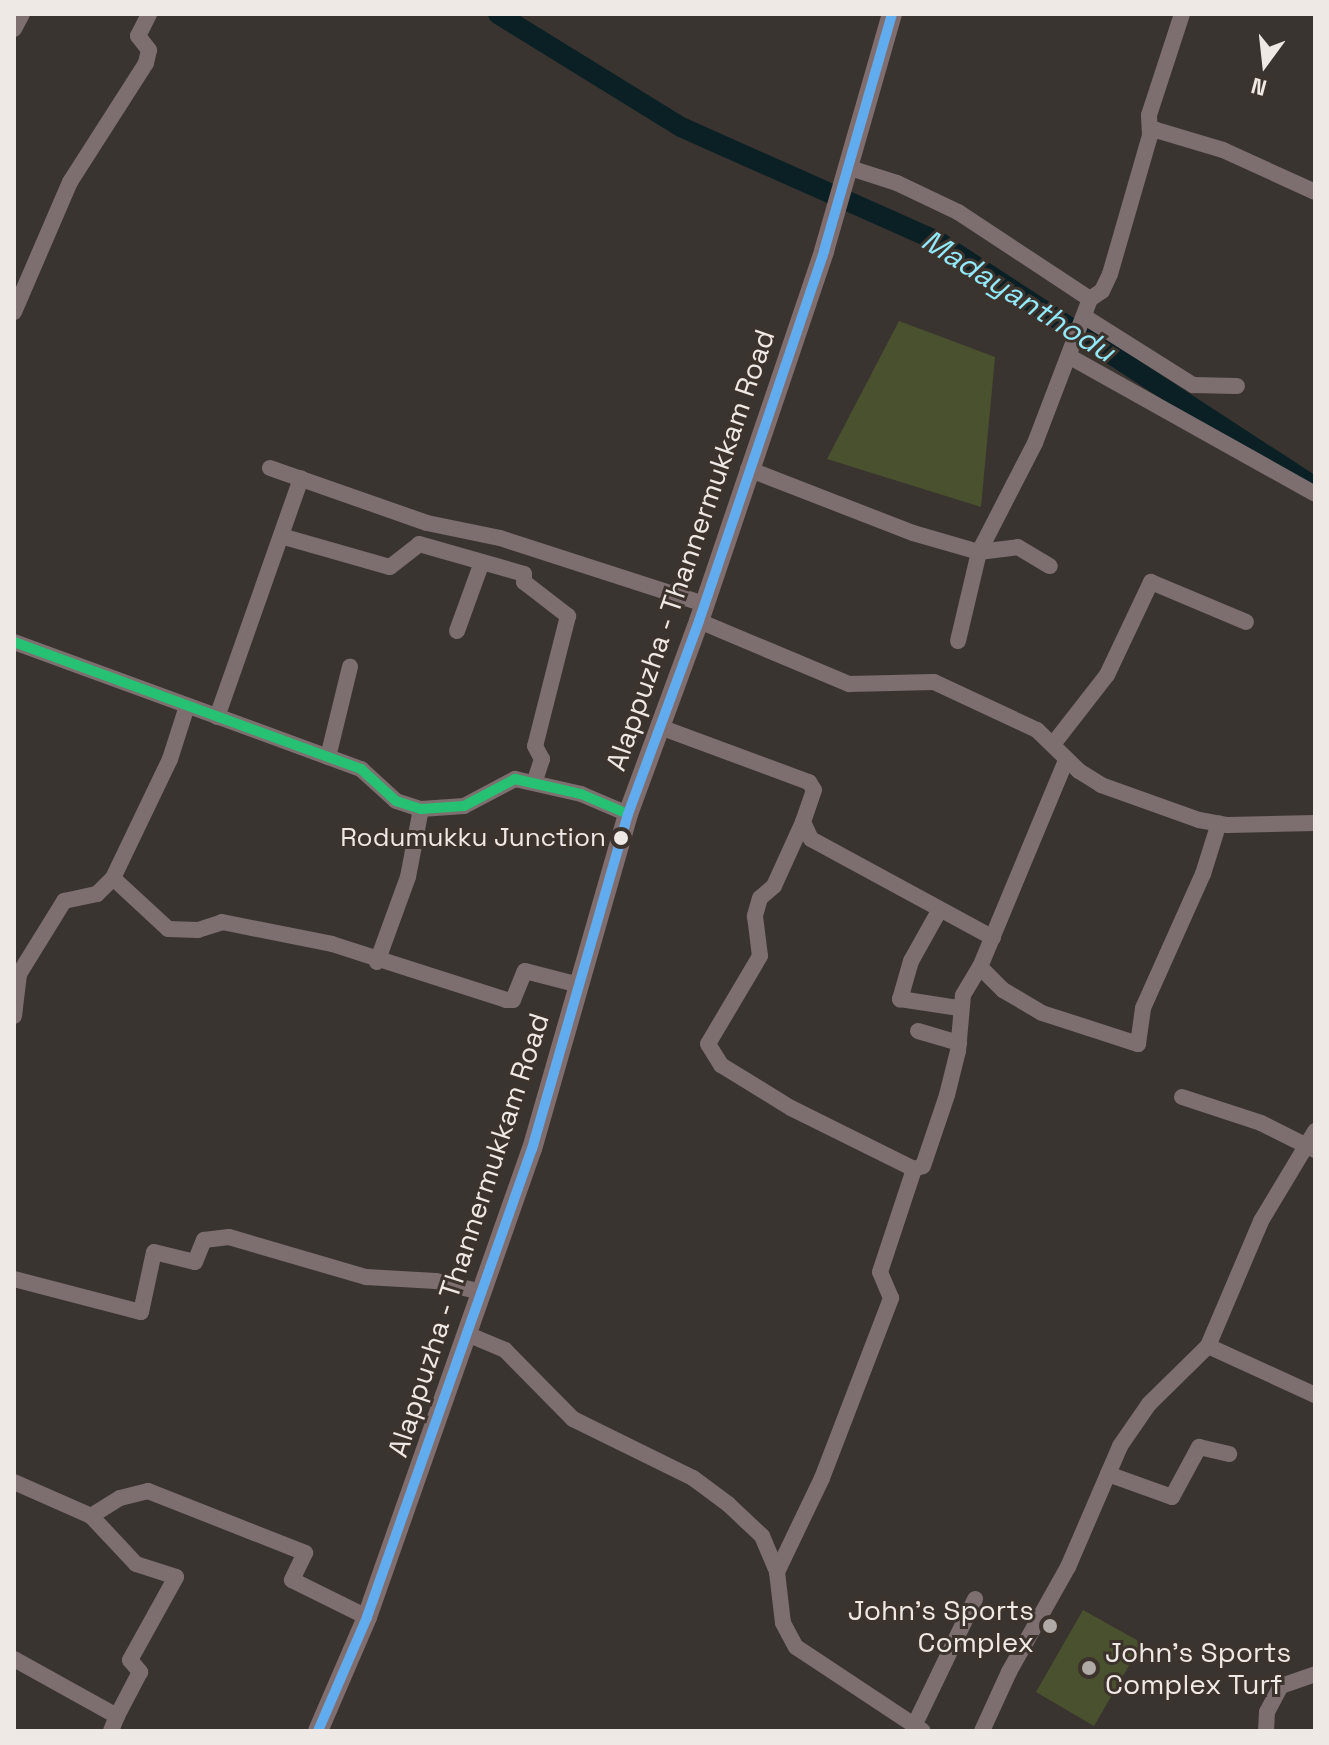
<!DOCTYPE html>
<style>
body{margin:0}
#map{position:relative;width:1329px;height:1745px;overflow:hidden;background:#3a3430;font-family:"Space Grotesk",sans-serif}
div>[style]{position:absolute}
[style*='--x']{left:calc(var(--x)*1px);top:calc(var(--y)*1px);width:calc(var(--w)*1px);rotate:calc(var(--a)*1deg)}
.green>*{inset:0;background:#4a512e}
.river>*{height:20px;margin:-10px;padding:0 10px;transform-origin:10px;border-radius:10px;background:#0a2024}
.minor>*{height:16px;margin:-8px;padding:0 8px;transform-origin:8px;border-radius:8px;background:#7d6f70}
.major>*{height:20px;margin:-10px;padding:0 10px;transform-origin:10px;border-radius:10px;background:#806e6f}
.bus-1>*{height:10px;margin:-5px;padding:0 5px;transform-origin:5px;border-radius:5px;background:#26c172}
.bus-2>*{height:10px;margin:-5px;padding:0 5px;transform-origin:5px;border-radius:5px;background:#60acee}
.dots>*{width:22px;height:22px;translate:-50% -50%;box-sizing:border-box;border:4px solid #3d332d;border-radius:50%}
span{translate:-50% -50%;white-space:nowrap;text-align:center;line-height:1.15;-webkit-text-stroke:6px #3d332d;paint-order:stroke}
.bus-label{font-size:26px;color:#efe9e5}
.right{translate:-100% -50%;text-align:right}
.street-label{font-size:28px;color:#efe9e5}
.poi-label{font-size:28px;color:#efe9e5}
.left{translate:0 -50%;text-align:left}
.water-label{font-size:30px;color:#91e9fa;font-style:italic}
.frame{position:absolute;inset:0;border:16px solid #efe9e5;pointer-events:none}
.north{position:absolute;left:1225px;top:24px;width:80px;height:80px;-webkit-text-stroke:6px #3d332d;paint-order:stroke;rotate:195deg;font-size:22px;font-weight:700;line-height:32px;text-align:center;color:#efe9e5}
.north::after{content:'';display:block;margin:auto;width:28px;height:36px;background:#efe9e5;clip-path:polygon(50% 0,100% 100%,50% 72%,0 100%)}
</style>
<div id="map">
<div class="green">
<div style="clip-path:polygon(899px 321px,995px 357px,981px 507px,827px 459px)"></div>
<div style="clip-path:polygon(1083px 1610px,1142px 1643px,1094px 1726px,1036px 1692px)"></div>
</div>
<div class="river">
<div style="--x:498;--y:14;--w:215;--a:31.7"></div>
<div style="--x:681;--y:127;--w:282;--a:24"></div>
<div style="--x:939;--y:242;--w:449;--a:33.1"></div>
</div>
<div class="minor">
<div style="--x:14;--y:29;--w:17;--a:-62"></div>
<div style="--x:1150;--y:135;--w:20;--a:-93"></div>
<div style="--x:1149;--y:115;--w:106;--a:-71.9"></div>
<div style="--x:847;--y:167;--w:52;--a:17.7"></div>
<div style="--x:897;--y:183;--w:68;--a:25.4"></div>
<div style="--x:958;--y:212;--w:158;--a:33.4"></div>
<div style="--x:1090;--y:299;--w:14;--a:-34"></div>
<div style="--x:1102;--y:291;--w:19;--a:-65"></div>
<div style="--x:1110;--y:274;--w:145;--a:-73.9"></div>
<div style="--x:1150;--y:135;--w:8;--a:-40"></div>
<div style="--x:1156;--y:130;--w:70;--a:16.6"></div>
<div style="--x:1223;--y:150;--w:101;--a:24.5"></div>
<div style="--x:14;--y:312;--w:142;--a:-66.7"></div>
<div style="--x:70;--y:182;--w:141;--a:-57.4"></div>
<div style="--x:146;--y:63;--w:13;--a:-77"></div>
<div style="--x:149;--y:50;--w:18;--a:-128"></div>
<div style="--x:138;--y:36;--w:25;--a:-63"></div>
<div style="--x:1085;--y:317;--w:128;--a:32.2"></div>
<div style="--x:1193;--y:385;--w:44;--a:1.3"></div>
<div style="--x:1072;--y:358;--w:278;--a:29.2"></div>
<div style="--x:270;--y:468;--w:166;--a:19.3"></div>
<div style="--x:427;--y:523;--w:75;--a:11.6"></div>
<div style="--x:500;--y:538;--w:214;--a:17.9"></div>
<div style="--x:748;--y:469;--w:177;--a:21.2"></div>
<div style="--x:913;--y:533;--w:69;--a:16.1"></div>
<div style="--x:979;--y:552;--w:123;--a:-62.8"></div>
<div style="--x:1035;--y:443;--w:154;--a:-69.1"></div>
<div style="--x:281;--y:536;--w:113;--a:15.9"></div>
<div style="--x:390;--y:567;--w:37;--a:-38"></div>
<div style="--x:419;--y:544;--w:109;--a:15.9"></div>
<div style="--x:524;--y:574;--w:8;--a:90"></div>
<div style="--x:524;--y:582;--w:56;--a:37.7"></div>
<div style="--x:568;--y:616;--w:134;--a:104.2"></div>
<div style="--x:535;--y:746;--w:15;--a:62"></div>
<div style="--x:542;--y:759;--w:25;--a:108"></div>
<div style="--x:699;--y:621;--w:163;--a:22.8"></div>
<div style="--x:849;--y:684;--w:85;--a:-1.3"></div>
<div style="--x:934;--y:682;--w:114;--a:25"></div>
<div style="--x:1037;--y:730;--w:59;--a:44.3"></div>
<div style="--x:1079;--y:771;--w:26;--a:32"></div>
<div style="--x:1101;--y:785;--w:104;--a:19.7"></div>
<div style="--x:1199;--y:820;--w:29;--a:10"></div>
<div style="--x:1228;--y:825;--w:87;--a:-1.3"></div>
<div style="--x:457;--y:631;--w:73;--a:-70.1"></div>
<div style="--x:958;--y:641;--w:91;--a:-76.7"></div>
<div style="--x:979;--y:552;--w:39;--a:-7"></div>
<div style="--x:1018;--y:547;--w:37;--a:31"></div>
<div style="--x:14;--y:642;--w:370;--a:20.1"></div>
<div style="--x:361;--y:769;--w:47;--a:42.4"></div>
<div style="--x:396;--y:801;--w:26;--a:18"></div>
<div style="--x:421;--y:809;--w:43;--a:-4"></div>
<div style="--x:464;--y:806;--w:58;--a:-27.9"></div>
<div style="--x:515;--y:779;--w:68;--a:12.8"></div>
<div style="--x:581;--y:794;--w:51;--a:23.1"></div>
<div style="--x:217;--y:717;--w:253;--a:-70.6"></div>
<div style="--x:660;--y:727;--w:159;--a:20.3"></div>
<div style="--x:809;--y:782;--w:9;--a:58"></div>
<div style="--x:814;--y:790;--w:34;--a:109"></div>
<div style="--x:803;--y:822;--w:19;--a:65"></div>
<div style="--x:811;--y:839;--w:207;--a:28.5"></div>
<div style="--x:1054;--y:743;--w:86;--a:-52.1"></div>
<div style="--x:1107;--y:675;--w:103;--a:-64.7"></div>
<div style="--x:1151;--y:582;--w:103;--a:22.8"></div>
<div style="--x:328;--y:757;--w:93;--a:-76.3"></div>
<div style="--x:803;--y:822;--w:70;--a:114.4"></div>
<div style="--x:774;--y:886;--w:18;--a:139"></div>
<div style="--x:760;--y:898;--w:19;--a:106"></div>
<div style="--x:755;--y:916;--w:40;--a:82.9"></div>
<div style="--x:760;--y:956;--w:102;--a:120.6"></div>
<div style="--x:708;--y:1044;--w:25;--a:58"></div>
<div style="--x:721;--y:1065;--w:82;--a:31.6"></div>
<div style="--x:791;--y:1108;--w:137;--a:26.4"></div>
<div style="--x:914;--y:1169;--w:9;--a:-18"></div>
<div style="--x:923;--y:1166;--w:75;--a:-71.3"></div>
<div style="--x:947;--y:1095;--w:45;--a:-76"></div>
<div style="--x:958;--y:1051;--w:56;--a:-84.9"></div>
<div style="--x:963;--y:995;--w:33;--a:-59"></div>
<div style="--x:980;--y:967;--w:224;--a:-67.4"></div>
<div style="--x:113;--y:878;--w:75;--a:42.8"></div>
<div style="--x:168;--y:929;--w:30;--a:2"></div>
<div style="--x:198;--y:930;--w:25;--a:-18"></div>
<div style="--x:222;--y:922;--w:112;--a:11.3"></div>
<div style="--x:332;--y:944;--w:183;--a:17.8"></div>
<div style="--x:506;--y:1000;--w:7;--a:0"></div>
<div style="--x:513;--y:1000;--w:31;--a:-68"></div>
<div style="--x:525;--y:971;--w:56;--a:14.5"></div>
<div style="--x:939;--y:911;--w:57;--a:119.2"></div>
<div style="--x:911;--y:961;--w:40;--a:106"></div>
<div style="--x:900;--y:999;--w:60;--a:8.7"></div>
<div style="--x:377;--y:962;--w:90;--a:-70"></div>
<div style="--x:408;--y:877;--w:69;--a:-79.2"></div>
<div style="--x:980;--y:967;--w:33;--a:45"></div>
<div style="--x:1003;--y:990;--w:45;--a:30.5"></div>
<div style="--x:1042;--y:1013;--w:101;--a:17.9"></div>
<div style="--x:1138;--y:1044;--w:36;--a:-82"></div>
<div style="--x:1143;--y:1008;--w:147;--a:-65.9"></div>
<div style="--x:1203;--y:874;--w:53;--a:-72.6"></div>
<div style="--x:14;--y:971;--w:6;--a:31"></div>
<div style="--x:19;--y:974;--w:86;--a:-58.3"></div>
<div style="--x:64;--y:901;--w:34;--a:-12"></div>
<div style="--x:97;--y:894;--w:23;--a:-45"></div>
<div style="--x:113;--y:878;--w:132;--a:-64.4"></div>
<div style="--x:170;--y:759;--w:56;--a:-72.2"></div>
<div style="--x:14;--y:1016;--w:42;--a:-83.2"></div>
<div style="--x:918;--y:1031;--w:43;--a:16.3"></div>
<div style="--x:1182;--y:1097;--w:83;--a:18.2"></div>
<div style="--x:1261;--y:1123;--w:60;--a:26.6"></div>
<div style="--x:14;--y:1279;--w:131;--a:14.6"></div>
<div style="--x:141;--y:1312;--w:61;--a:-77.8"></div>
<div style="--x:154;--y:1252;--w:42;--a:13.7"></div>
<div style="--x:195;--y:1262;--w:24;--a:-68"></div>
<div style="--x:204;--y:1240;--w:25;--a:-7"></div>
<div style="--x:229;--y:1237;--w:143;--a:16.3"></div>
<div style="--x:366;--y:1277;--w:70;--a:3.3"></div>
<div style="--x:436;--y:1281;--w:46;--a:13.7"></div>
<div style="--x:467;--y:1334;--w:41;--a:22.8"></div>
<div style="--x:505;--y:1350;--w:97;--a:45.4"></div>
<div style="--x:573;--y:1419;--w:134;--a:26.2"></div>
<div style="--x:693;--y:1478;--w:44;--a:36.6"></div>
<div style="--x:728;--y:1504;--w:47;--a:43.3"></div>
<div style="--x:762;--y:1536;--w:39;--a:67"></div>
<div style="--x:777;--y:1572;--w:51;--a:83.3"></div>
<div style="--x:783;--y:1623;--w:27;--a:62"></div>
<div style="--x:796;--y:1647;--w:152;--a:33.5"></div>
<div style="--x:1208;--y:1346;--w:118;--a:24.6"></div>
<div style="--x:1108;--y:1474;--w:68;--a:19.8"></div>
<div style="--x:1172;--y:1497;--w:57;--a:-61.6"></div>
<div style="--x:1199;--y:1447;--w:31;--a:13"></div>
<div style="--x:14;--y:1482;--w:84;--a:23.8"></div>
<div style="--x:91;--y:1516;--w:66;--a:46.8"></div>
<div style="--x:136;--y:1564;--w:42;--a:18"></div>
<div style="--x:176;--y:1577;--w:95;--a:119"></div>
<div style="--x:130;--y:1660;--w:16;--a:50"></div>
<div style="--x:140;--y:1672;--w:50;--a:117.6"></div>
<div style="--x:91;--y:1516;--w:34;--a:-32"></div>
<div style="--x:120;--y:1498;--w:29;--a:-14"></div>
<div style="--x:148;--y:1491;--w:169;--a:21.5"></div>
<div style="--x:305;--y:1553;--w:30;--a:116"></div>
<div style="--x:292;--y:1580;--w:84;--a:26.3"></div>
<div style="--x:777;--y:1572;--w:104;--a:-64.4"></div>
<div style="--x:822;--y:1478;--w:193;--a:-69"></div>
<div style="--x:891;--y:1298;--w:28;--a:-113"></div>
<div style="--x:880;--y:1272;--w:108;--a:-71.7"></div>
<div style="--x:14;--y:1659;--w:118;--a:29"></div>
<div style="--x:117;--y:1716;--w:16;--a:112"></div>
<div style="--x:914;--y:1726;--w:141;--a:-64.3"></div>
<div style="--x:982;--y:1731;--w:65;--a:-65.4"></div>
<div style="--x:1009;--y:1672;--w:120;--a:-60.7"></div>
<div style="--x:1068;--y:1567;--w:132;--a:-66.7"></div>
<div style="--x:1120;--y:1446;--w:51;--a:-55.4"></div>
<div style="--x:1149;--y:1404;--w:83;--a:-44.5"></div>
<div style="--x:1208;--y:1346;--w:136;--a:-67"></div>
<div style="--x:1261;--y:1221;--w:105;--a:-59"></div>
<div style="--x:1266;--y:1731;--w:19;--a:-87"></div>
<div style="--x:1267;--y:1712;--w:30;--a:-62"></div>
<div style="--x:1281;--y:1686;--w:36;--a:-19"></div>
</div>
<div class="major">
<div style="--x:318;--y:1731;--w:124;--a:-66.7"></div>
<div style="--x:367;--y:1617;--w:496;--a:-70.6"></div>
<div style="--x:532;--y:1149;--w:348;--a:-74"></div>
<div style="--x:628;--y:814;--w:206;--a:-69.8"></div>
<div style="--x:699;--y:621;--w:391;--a:-71.3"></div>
<div style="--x:824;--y:251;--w:247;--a:-74"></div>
</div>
<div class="bus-1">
<div style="--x:14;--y:642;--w:370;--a:20.1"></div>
<div style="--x:361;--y:769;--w:47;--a:42.4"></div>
<div style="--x:396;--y:801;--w:26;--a:18"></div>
<div style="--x:421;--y:809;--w:43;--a:-4"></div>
<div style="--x:464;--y:806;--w:58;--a:-27.9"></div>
<div style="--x:515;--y:779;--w:68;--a:12.8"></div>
<div style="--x:581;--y:794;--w:51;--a:23.1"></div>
</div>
<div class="bus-2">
<div style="--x:318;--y:1731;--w:124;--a:-66.7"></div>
<div style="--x:367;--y:1617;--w:496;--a:-70.6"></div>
<div style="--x:532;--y:1149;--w:348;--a:-74"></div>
<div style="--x:628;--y:814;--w:206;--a:-69.8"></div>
<div style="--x:699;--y:621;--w:391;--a:-71.3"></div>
<div style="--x:824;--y:251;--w:247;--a:-74"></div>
</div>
<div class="dots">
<div style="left:621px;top:838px;background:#efe9e5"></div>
<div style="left:1050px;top:1626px;background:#b0aaa6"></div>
<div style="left:1089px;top:1668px;background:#b0aaa6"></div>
</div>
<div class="bus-label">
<span class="right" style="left:606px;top:838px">Rodumukku Junction</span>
</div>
<div class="street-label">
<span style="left:690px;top:550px;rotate:-71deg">Alappuzha - Thannermukkam Road</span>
<span style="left:468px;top:1235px;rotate:-72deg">Alappuzha - Thannermukkam Road</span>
</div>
<div class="poi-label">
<span class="right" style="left:1034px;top:1626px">John's Sports<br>Complex</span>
<span class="left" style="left:1105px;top:1668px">John's Sports<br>Complex Turf</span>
</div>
<div class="water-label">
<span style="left:1018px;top:296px;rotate:32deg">Madayanthodu</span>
</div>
<div class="frame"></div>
<div class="north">N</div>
</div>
